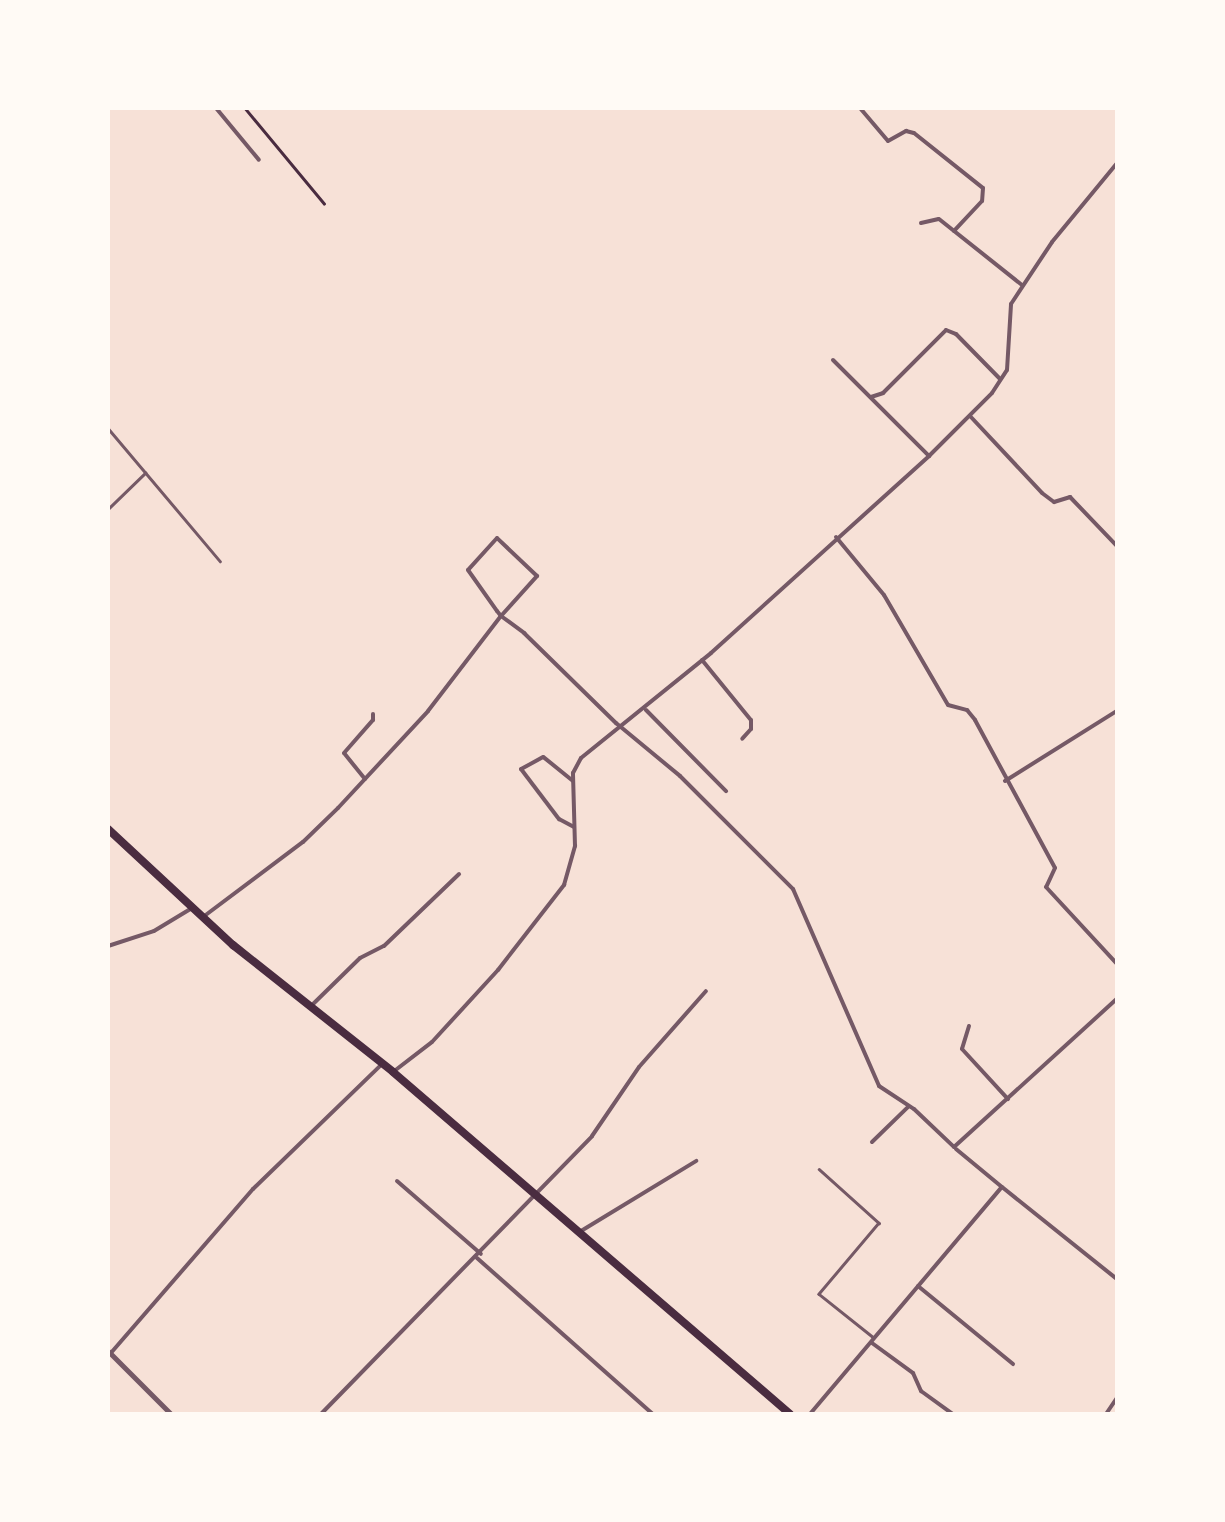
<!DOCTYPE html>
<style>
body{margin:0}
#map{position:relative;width:1225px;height:1522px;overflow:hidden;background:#f7e1d7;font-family:"Space Grotesk",sans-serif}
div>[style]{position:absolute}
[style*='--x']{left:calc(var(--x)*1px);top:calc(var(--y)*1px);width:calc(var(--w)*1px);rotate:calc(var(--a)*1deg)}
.path>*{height:2.5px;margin:-1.25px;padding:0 1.25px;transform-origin:1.25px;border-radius:1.25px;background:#4a2c40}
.service>*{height:2.5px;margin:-1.25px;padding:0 1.25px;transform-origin:1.25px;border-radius:1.25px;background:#755966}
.minor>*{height:4px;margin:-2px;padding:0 2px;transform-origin:2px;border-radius:2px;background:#755966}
.tertiary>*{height:5px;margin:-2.5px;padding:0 2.5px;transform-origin:2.5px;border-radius:2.5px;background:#755966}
.trunk>*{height:8px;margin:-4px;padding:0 4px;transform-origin:4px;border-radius:4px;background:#4a2c40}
span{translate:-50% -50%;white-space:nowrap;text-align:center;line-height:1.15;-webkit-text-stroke:10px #fffaf5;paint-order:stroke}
.frame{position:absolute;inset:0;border:110px solid #fffaf5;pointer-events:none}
</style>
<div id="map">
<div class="path">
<div style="--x:245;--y:108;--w:124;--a:50.3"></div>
</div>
<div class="service">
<div style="--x:108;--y:428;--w:174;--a:49.9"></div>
<div style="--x:108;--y:509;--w:52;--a:-44.2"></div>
<div style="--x:819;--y:1169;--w:81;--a:42"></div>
<div style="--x:879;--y:1223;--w:93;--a:130.2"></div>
<div style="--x:819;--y:1294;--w:69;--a:38.5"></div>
</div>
<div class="minor">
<div style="--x:216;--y:108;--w:67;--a:50.4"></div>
<div style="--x:860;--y:108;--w:43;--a:49.7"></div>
<div style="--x:888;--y:141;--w:21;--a:-29"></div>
<div style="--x:906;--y:131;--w:8;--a:14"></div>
<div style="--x:914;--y:133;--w:88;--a:38.6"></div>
<div style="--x:983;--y:188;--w:13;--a:94"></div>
<div style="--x:982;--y:201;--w:41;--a:133"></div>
<div style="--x:921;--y:223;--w:18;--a:-13"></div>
<div style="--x:939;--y:219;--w:106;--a:38.5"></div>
<div style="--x:833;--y:360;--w:136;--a:45"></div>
<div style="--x:871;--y:397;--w:13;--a:-18"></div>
<div style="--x:883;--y:393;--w:89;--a:-45"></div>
<div style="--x:946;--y:330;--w:11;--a:22"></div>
<div style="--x:956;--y:334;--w:63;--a:45.6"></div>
<div style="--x:970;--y:416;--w:105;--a:46.9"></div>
<div style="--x:1042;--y:493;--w:15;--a:37"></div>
<div style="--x:1054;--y:502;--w:17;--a:-17"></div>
<div style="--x:1070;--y:497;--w:69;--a:46.2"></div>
<div style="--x:836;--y:537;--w:75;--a:50.4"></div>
<div style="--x:884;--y:595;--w:127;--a:59.8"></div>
<div style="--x:948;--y:705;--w:20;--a:15"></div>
<div style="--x:967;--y:710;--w:13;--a:51"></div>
<div style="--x:975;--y:720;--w:168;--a:61.6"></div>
<div style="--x:1055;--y:868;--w:21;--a:115"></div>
<div style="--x:1046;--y:887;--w:106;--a:47.3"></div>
<div style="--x:702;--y:660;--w:77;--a:50.8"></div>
<div style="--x:751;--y:720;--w:9;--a:90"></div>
<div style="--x:751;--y:729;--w:13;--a:132"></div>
<div style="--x:646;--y:710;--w:114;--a:45.4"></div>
<div style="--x:365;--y:779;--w:33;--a:-129"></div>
<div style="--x:344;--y:753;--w:44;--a:-48.7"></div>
<div style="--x:373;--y:720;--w:6;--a:-90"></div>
<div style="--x:573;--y:781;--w:38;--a:-141"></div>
<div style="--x:543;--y:757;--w:25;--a:151"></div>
<div style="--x:521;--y:769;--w:63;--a:52.8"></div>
<div style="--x:559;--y:819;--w:17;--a:28"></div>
<div style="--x:1005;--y:781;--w:133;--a:-32.1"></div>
<div style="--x:203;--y:917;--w:125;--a:-36.9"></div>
<div style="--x:303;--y:842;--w:49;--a:-44.2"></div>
<div style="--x:338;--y:808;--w:132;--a:-47.1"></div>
<div style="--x:428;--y:711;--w:120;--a:-52.5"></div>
<div style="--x:501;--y:616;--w:54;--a:-48"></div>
<div style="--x:537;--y:576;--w:55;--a:-136.5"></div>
<div style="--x:497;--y:538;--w:43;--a:132.2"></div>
<div style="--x:468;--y:570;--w:50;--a:54.7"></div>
<div style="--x:497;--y:611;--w:6;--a:51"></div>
<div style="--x:501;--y:616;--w:29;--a:36"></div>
<div style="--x:524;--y:633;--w:129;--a:44.4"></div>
<div style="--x:616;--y:723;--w:83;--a:39.6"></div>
<div style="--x:680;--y:776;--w:160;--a:45"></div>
<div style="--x:793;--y:889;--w:215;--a:66.4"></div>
<div style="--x:879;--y:1086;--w:42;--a:33.3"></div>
<div style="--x:914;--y:1109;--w:55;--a:43.5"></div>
<div style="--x:954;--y:1147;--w:222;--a:-42.3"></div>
<div style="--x:108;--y:946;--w:48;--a:-18.1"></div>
<div style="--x:154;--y:931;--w:44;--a:-31.2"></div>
<div style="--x:310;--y:1007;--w:70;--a:-44.4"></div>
<div style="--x:360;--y:958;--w:27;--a:-27"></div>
<div style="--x:384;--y:946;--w:104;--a:-43.8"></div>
<div style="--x:969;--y:1026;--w:24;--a:107"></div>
<div style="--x:962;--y:1049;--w:68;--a:47.4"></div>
<div style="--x:393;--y:1072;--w:49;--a:-37.6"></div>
<div style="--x:432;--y:1042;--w:98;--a:-47.5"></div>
<div style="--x:498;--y:970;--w:108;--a:-52.2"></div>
<div style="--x:564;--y:885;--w:41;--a:-74.2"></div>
<div style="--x:575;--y:846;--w:73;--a:-91.6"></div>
<div style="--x:573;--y:773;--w:17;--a:-62"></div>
<div style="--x:581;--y:758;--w:167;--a:-38.9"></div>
<div style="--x:711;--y:653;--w:294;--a:-42.1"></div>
<div style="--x:929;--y:456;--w:89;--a:-45"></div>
<div style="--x:992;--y:393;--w:27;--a:-57"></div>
<div style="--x:1007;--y:370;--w:66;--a:-86.5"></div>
<div style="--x:1011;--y:304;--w:74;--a:-56.5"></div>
<div style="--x:1052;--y:242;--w:104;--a:-50.5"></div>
<div style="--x:872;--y:1142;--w:50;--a:-44.2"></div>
<div style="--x:956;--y:1149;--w:60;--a:39.6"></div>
<div style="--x:397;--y:1181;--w:111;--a:41"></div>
<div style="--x:581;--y:1231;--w:135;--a:-31.3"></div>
<div style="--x:477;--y:1258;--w:235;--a:41.6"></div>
<div style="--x:918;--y:1286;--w:123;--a:39.4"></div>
<div style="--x:872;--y:1343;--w:51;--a:36.2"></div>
<div style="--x:913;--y:1373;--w:20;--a:66"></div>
<div style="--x:921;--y:1391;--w:39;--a:36"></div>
<div style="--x:110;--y:1354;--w:218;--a:-49.1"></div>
<div style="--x:253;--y:1189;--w:177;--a:-44.1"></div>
<div style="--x:321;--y:1414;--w:388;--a:-45.7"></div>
<div style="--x:592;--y:1136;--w:83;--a:-55.7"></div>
<div style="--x:639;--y:1067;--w:101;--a:-48.6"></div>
<div style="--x:810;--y:1414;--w:297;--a:-49.8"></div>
<div style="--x:1002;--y:1187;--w:149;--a:38.7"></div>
<div style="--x:1106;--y:1414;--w:22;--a:-56"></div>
</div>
<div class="tertiary">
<div style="--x:108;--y:1351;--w:89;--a:45"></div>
</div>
<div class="trunk">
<div style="--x:108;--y:829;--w:171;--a:42.9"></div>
<div style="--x:233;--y:945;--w:204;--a:38.4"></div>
<div style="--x:393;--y:1072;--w:524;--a:40.74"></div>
</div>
<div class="frame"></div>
</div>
